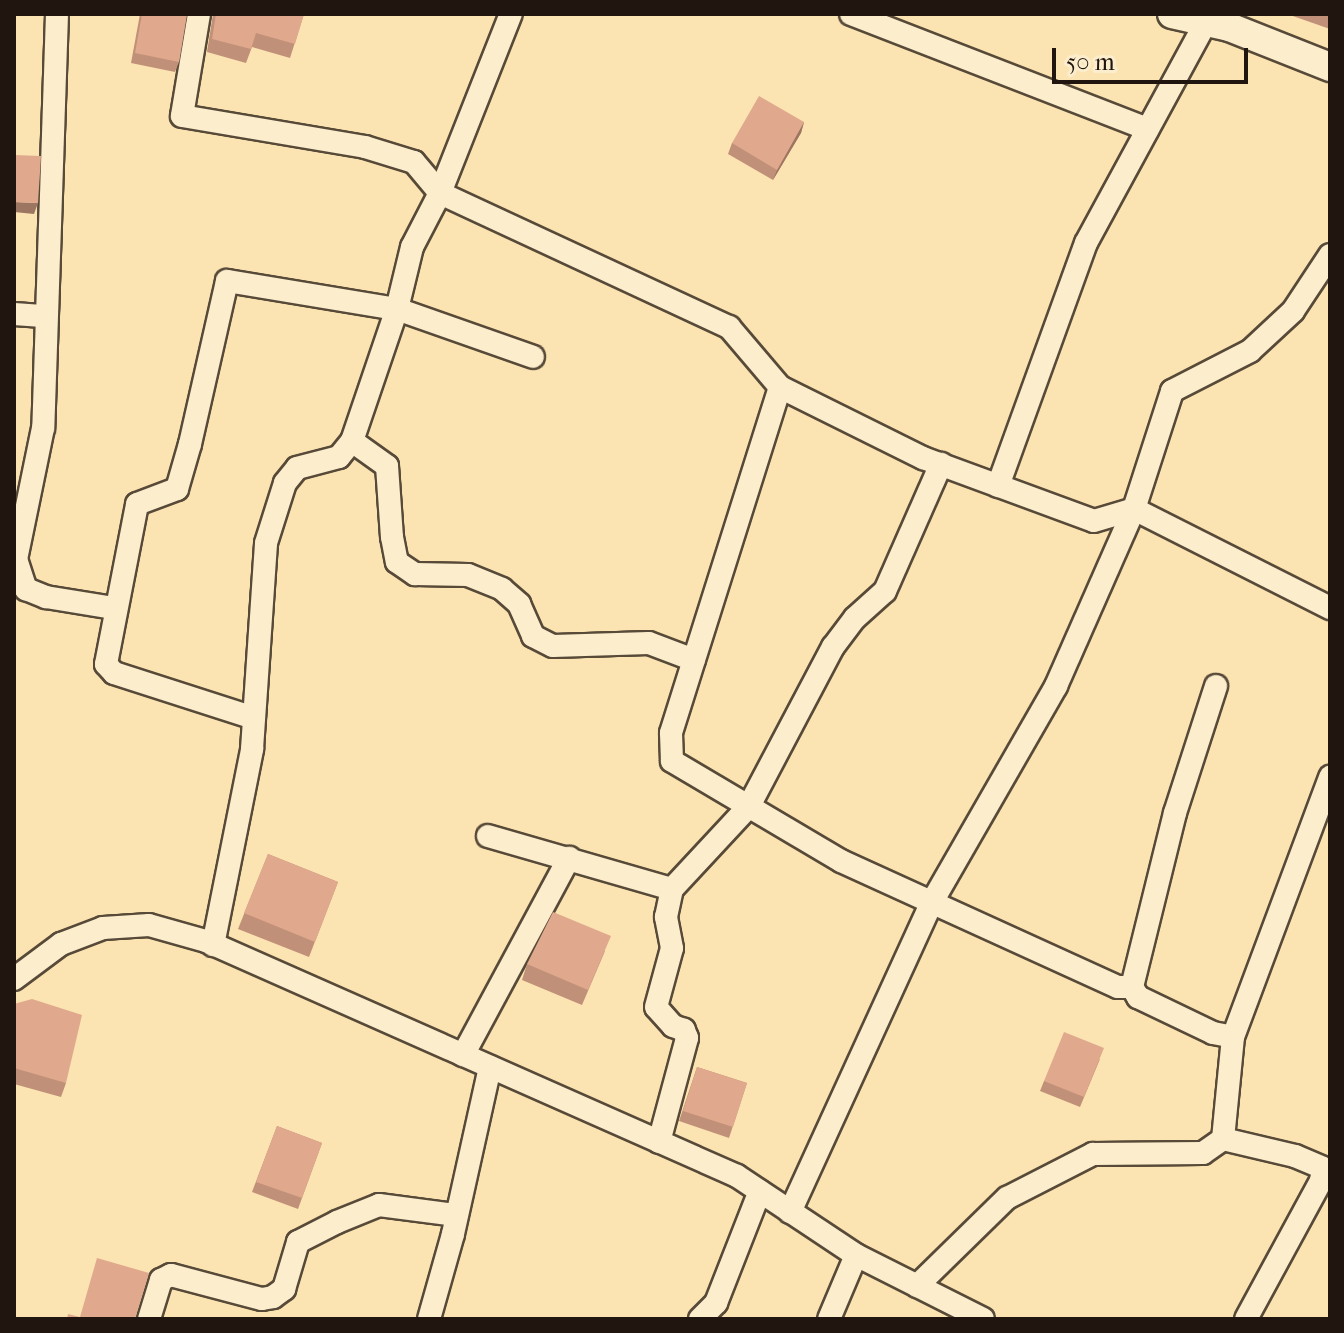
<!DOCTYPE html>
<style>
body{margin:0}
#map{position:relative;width:1344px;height:1333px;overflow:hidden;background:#fbe4b2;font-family:"IM FELL French Canon",serif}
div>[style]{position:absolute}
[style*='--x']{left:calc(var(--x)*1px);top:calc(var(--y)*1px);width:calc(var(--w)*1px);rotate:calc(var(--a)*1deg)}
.roads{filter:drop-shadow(2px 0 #574a38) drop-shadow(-2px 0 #574a38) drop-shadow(0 2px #574a38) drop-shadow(0 -2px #574a38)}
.minor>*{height:22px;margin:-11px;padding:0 11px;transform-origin:11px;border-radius:11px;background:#fcedcd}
.tertiary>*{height:28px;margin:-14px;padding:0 14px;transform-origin:14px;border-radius:14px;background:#fcedcd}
.wall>*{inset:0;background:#c19078}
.shaded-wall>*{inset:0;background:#9d7662}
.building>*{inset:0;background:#e0a88c}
span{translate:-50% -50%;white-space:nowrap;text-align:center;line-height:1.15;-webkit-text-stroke:7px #fcedcd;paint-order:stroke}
.frame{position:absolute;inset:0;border:16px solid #20160f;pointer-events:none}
.scale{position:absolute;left:1052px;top:48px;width:196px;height:36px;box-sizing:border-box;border:4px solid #20160f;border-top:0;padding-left:10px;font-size:24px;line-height:28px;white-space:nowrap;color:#20160f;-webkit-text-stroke:6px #fcedcd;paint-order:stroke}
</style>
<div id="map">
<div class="roads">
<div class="minor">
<div style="--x:57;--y:14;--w:414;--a:91.9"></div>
<div style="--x:43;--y:428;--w:134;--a:101.6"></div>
<div style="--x:16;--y:559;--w:32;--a:72"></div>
<div style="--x:26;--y:589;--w:22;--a:22"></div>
<div style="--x:46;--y:597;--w:69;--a:9.2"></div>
<div style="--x:199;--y:14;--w:103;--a:99.5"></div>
<div style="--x:182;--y:116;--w:186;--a:9.6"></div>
<div style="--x:365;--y:147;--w:51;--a:17"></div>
<div style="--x:414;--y:162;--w:40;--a:50"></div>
<div style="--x:440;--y:193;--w:319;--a:24.9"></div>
<div style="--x:729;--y:327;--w:79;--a:49.6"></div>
<div style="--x:780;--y:387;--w:160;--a:26.4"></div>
<div style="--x:923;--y:458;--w:182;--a:20.2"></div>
<div style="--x:1094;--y:521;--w:42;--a:-16.7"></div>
<div style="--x:1134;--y:509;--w:220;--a:26.8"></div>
<div style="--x:851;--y:14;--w:318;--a:21.2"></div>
<div style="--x:14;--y:314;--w:32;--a:4"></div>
<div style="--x:780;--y:387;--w:363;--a:107.5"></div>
<div style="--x:671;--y:733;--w:28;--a:88"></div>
<div style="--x:672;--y:761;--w:196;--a:30.6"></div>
<div style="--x:841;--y:861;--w:304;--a:24.5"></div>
<div style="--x:1118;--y:987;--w:14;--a:0"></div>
<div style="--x:352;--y:441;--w:43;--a:35.5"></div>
<div style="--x:387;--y:466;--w:71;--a:86"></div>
<div style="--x:392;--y:537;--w:25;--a:79"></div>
<div style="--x:397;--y:562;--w:22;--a:34"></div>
<div style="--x:415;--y:574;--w:53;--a:1.1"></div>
<div style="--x:468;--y:575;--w:37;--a:22"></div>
<div style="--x:502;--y:589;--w:23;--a:41"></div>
<div style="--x:519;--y:604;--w:35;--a:66"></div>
<div style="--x:533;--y:636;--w:22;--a:27"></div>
<div style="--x:553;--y:646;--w:96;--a:-1.8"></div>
<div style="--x:649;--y:643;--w:48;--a:20.7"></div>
<div style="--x:998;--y:486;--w:258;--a:-70.1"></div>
<div style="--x:1086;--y:243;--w:251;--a:-61.5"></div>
<div style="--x:1216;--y:686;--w:133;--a:107.9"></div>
<div style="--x:1175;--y:813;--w:179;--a:103.9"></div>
<div style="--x:1132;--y:987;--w:12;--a:59"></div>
<div style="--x:1138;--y:997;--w:83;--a:25.6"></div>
<div style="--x:1213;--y:1033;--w:20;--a:11"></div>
<div style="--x:254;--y:718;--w:147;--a:-162.2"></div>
<div style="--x:114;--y:673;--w:12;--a:-132"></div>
<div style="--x:106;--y:664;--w:163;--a:-79"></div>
<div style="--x:137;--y:504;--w:43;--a:-20.6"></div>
<div style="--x:177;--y:489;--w:47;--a:-73.9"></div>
<div style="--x:190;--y:444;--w:167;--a:-77.2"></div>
<div style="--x:227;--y:281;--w:172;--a:9.4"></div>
<div style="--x:397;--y:309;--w:144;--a:19.4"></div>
<div style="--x:488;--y:836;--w:191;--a:16.1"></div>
<div style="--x:213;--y:945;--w:200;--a:-78.7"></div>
<div style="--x:252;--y:749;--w:206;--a:-86.1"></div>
<div style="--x:266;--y:543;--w:63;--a:-72.4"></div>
<div style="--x:285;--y:483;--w:19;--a:-51"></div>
<div style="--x:297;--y:468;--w:43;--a:-14.7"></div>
<div style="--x:339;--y:457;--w:21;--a:-51"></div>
<div style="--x:352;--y:441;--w:139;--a:-71.2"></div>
<div style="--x:397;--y:309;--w:64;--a:-76.4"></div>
<div style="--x:412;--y:247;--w:61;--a:-62.6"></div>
<div style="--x:440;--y:193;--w:193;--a:-68.4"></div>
<div style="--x:14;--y:979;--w:59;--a:-36.7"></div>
<div style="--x:61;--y:944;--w:45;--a:-20.9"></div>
<div style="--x:103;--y:928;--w:46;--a:-3.7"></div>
<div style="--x:149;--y:925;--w:59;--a:15.7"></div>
<div style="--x:206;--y:941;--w:581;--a:23.87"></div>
<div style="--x:737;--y:1176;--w:143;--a:33.6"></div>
<div style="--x:856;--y:1255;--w:142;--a:26.7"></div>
<div style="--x:463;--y:1055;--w:224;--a:-61.7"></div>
<div style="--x:1223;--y:1139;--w:102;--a:-84.4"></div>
<div style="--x:1233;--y:1037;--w:278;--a:-69.5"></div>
<div style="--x:659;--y:1142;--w:108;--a:-74.9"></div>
<div style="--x:687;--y:1038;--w:9;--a:-111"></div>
<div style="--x:684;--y:1030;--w:12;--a:-160"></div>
<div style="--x:673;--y:1026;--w:25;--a:-132"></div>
<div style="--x:656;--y:1007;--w:61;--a:-74.8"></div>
<div style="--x:672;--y:948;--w:32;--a:-101"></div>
<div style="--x:666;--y:917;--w:29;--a:-78"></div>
<div style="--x:672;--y:889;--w:113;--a:-47.1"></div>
<div style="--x:749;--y:806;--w:180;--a:-62.2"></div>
<div style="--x:833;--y:647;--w:36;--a:-53"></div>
<div style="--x:855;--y:618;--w:40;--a:-42"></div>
<div style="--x:885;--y:591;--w:139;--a:-66.2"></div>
<div style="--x:790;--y:1212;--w:341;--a:-65.4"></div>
<div style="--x:932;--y:902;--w:249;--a:-60.1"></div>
<div style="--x:1056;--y:686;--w:193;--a:-66.2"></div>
<div style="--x:1134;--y:509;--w:124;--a:-72.1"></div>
<div style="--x:1172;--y:391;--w:88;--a:-27.1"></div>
<div style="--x:1250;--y:351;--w:59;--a:-42.9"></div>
<div style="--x:1293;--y:311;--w:67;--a:-56.5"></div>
<div style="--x:917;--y:1286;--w:126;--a:-44.4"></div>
<div style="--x:1007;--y:1198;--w:97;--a:-27.1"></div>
<div style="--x:1093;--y:1154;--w:110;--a:-0.5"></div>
<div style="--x:1203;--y:1153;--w:24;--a:-35"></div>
<div style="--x:1223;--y:1139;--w:74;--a:13.3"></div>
<div style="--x:1295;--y:1156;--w:30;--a:23"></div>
<div style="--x:149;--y:1319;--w:41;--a:-72.9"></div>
<div style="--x:161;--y:1280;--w:11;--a:-27"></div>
<div style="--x:171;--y:1275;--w:94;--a:14.8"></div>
<div style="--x:262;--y:1299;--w:11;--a:-10"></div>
<div style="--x:273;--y:1297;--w:14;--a:-36"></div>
<div style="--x:284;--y:1289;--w:49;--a:-73.4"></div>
<div style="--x:298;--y:1242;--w:44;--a:-27.1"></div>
<div style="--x:337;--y:1222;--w:45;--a:-22"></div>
<div style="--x:379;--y:1205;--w:78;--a:7.4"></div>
<div style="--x:429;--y:1319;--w:88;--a:-74.2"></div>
<div style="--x:453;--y:1234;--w:171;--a:-77.5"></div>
<div style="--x:700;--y:1319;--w:23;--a:-45"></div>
<div style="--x:716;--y:1303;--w:120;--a:-68.6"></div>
<div style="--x:829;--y:1319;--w:69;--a:-67.1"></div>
<div style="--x:1246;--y:1319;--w:157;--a:-61.5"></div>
<div style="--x:1321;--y:1181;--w:13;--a:-81"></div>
</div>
<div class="tertiary">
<div style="--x:1172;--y:14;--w:58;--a:12.8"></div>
<div style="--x:1229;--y:27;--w:109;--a:21.6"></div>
</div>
</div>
<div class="wall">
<div style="clip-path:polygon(140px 14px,187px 14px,179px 62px,175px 72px,131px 63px)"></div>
<div style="clip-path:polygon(213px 14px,304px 14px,290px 58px,252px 47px,246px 63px,207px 52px)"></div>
<div style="clip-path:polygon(1287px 14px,1330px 14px,1330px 29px)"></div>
<div style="clip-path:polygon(804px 122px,801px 133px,773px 180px,728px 154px,732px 143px)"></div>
<div style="clip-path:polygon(268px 854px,338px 882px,309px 957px,238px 929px)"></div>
<div style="clip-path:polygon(605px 951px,582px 1005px,522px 980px,527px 964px)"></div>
<div style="clip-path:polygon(14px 1004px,66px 1083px,61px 1097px,14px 1084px)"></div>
<div style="clip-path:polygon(1100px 1059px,1080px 1107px,1040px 1091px,1044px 1081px)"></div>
<div style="clip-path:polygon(697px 1067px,747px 1083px,729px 1138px,679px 1121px)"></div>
<div style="clip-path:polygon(277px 1126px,322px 1143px,298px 1209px,252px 1192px)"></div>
</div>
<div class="shaded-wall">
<div style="clip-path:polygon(804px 122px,801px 133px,773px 180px,777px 170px)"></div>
<div style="clip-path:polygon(14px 202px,38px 203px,34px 214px,14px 212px)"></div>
</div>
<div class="building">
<div style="clip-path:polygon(142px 14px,187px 14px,179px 62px,135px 53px)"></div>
<div style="clip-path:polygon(216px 14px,304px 14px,295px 44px,256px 33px,251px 49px,212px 39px)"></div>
<div style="clip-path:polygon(759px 96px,804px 122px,777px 170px,732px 143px)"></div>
<div style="clip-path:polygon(14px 155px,41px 156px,38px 203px,14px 202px)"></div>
<div style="clip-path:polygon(268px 854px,338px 882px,315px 942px,244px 913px)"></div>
<div style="clip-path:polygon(553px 912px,611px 936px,588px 990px,527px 964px)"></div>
<div style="clip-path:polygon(32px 999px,82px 1015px,66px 1083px,14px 1068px,14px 1004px)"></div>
<div style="clip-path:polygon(1064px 1032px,1104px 1048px,1084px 1097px,1044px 1081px)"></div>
<div style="clip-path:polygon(697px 1067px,747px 1083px,733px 1127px,683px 1111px)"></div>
<div style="clip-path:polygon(277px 1126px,322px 1143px,302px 1198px,256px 1182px)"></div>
<div style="clip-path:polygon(97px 1258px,149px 1273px,135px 1319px,67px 1319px,68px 1314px,80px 1317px)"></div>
</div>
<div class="frame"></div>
<div class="scale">50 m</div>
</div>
